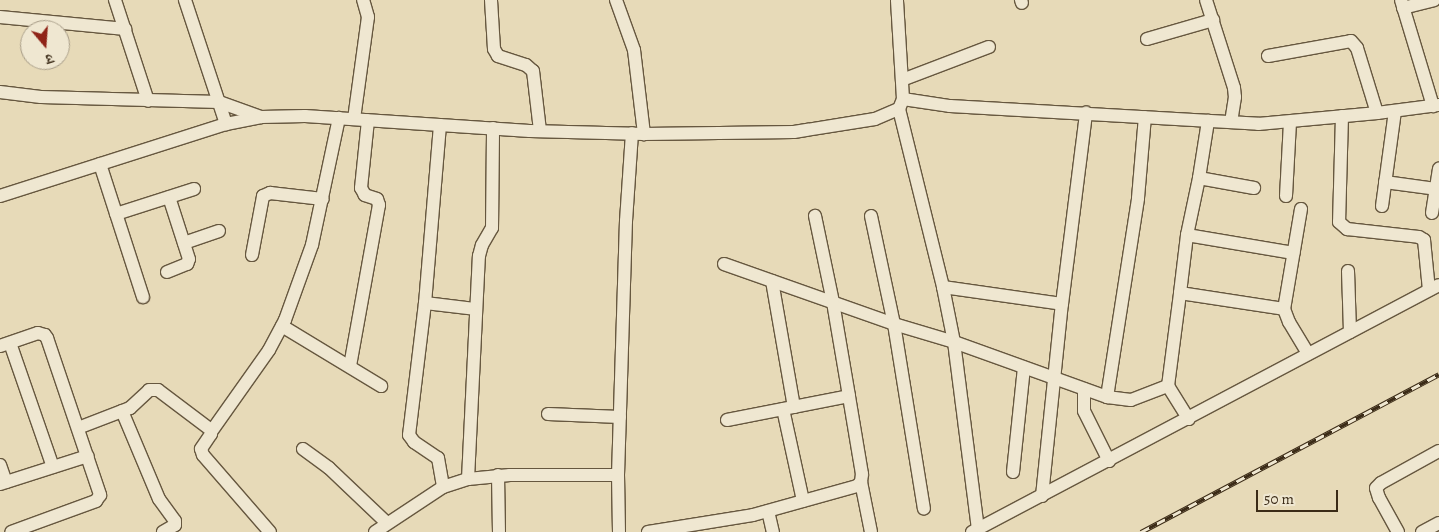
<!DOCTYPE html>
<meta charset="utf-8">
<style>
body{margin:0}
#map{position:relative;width:1439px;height:532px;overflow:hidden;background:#e7dab8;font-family:Alegreya,"Noto Serif Devanagari",serif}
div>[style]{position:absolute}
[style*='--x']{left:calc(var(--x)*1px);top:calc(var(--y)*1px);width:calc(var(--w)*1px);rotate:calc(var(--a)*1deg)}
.roads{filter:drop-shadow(1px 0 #66573f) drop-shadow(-1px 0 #66573f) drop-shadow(0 1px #66573f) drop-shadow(0 -1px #66573f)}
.street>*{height:12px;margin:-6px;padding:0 6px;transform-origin:6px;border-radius:6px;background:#efe7d1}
.rail>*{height:5px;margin-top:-2.5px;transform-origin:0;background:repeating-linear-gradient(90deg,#efe7d1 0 9px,#3b2b17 0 18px);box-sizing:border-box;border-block:1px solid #3b2b17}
span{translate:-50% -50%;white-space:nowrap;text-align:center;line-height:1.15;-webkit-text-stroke:4px #efe7d1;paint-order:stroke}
.north{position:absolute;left:20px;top:20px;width:50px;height:50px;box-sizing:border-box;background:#efe7d1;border:1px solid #a79c87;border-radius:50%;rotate:162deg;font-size:14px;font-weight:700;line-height:20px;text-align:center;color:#3b2b17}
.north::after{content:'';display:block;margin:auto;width:18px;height:22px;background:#8f2418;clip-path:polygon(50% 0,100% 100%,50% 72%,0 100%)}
.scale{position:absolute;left:1256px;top:490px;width:82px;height:22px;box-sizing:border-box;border:2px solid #3b2b17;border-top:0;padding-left:6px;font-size:15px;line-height:18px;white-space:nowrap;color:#3b2b17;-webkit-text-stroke:4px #efe7d1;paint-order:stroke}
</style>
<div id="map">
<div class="roads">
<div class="street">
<div style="--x:115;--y:0;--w:106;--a:71.9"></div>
<div style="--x:185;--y:0;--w:131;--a:71.7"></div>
<div style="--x:491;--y:0;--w:49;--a:86.5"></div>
<div style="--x:494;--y:49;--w:8;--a:60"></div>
<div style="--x:498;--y:56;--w:29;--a:18"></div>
<div style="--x:526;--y:65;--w:9;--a:41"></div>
<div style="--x:533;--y:71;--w:60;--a:83.3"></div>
<div style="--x:616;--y:0;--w:53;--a:70.2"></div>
<div style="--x:634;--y:50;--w:85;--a:83.2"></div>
<div style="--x:1021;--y:0;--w:3;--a:72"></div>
<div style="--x:1206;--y:0;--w:92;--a:72.3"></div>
<div style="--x:1234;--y:88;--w:9;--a:84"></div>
<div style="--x:1235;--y:97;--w:25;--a:99"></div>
<div style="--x:1401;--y:0;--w:111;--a:73.2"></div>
<div style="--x:1403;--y:8;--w:32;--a:-14"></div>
<div style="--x:0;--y:17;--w:126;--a:5.5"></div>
<div style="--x:1147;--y:39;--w:69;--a:-16.1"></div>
<div style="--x:1268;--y:56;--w:84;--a:-10.2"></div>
<div style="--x:1351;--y:41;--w:9;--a:49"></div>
<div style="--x:1357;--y:48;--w:68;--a:72.9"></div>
<div style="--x:902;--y:80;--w:93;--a:-20.8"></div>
<div style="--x:0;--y:92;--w:41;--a:7"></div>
<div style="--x:41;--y:97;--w:178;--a:1.6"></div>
<div style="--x:219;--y:102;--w:45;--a:19.7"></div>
<div style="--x:903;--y:99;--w:48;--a:8.5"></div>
<div style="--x:950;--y:106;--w:309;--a:3.3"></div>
<div style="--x:1258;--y:124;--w:120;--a:-5.3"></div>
<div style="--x:1377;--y:113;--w:63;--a:-7.4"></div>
<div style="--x:899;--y:109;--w:183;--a:76.1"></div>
<div style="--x:943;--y:287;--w:56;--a:78.7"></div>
<div style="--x:954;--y:342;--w:189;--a:82.7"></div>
<div style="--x:1342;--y:116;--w:106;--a:91.6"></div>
<div style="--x:1339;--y:222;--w:11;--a:41"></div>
<div style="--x:1347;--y:229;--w:72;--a:6.3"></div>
<div style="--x:1419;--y:237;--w:6;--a:31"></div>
<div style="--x:1424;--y:240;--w:50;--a:84.3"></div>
<div style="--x:354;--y:119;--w:103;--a:-82.2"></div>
<div style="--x:368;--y:17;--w:18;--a:-106"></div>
<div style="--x:440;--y:125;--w:179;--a:94.8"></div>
<div style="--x:425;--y:303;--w:133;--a:96.9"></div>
<div style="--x:409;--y:435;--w:9;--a:54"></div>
<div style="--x:414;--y:442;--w:29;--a:34"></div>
<div style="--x:438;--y:458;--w:29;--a:80"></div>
<div style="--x:100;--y:164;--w:140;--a:72.1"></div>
<div style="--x:1199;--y:178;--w:58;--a:-81"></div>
<div style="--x:1385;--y:182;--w:51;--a:7.8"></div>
<div style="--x:0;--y:196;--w:237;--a:-17.7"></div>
<div style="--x:226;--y:124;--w:36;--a:-11"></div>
<div style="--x:261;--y:117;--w:44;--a:-1.3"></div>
<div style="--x:305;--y:116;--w:225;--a:3.8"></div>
<div style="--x:530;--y:131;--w:114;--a:1.5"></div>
<div style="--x:644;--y:134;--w:150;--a:-0.8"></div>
<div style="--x:794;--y:132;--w:82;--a:-9.1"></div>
<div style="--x:875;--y:119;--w:26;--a:-23"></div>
<div style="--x:899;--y:109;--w:11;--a:-68"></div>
<div style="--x:903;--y:99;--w:99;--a:-93.5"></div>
<div style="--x:1286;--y:196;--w:74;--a:-86.9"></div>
<div style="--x:1382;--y:206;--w:96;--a:-82.2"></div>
<div style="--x:1301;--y:209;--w:101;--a:99.6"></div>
<div style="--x:1284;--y:309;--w:14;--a:69"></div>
<div style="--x:1289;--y:322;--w:37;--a:59"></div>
<div style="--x:1432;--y:213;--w:45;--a:-81"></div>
<div style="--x:116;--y:214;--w:82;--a:-17.8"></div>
<div style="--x:871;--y:216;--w:110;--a:78"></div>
<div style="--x:894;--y:324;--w:187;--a:80.8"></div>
<div style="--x:1187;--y:235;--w:108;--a:9.6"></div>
<div style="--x:184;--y:243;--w:37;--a:-19"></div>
<div style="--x:252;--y:255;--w:60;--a:-79.4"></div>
<div style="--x:263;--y:196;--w:8;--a:-23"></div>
<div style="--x:270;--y:193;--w:53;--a:6.5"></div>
<div style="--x:724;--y:264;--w:180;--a:19.4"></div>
<div style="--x:894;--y:324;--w:63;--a:16.7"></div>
<div style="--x:954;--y:342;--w:163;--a:19.8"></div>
<div style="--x:1107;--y:397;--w:24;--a:7"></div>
<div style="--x:1131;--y:400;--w:40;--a:-21"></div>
<div style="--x:1168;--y:386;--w:39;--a:58"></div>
<div style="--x:1348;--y:271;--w:61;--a:88.1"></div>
<div style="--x:167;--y:272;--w:22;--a:-22"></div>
<div style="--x:187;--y:264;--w:5;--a:-68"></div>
<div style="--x:189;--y:259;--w:65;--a:-107.9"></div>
<div style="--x:772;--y:281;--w:128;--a:80.1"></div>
<div style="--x:943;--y:287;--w:120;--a:8.1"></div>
<div style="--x:1180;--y:293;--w:58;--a:-83.1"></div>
<div style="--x:1187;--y:235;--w:58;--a:-78.1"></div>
<div style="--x:1199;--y:178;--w:56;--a:10.3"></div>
<div style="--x:425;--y:303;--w:50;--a:6.8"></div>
<div style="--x:282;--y:326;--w:116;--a:31.2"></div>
<div style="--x:10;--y:343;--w:131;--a:70.9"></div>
<div style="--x:0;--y:346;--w:40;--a:-18.9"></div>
<div style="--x:38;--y:333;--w:7;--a:16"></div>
<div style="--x:45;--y:335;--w:4;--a:56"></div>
<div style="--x:47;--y:338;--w:166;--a:71.3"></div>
<div style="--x:100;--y:495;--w:7;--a:124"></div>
<div style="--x:96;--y:501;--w:90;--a:160"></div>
<div style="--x:350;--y:366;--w:164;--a:-79.8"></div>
<div style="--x:379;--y:205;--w:6;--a:-108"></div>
<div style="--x:377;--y:199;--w:13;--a:-162"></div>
<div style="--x:365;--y:195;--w:8;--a:-120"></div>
<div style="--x:361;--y:188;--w:68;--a:-84.1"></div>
<div style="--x:1168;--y:386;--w:94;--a:-82.6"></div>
<div style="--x:1180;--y:293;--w:105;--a:8.7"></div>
<div style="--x:1084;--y:389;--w:22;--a:90"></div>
<div style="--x:1084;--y:411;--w:56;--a:63.4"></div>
<div style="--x:1107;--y:397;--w:201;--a:-81.1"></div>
<div style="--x:1138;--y:198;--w:81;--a:-85.1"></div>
<div style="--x:783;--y:409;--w:94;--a:77.7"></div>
<div style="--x:122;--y:411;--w:95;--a:67.2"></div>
<div style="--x:159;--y:499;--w:27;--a:54"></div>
<div style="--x:175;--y:521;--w:4;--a:90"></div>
<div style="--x:175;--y:525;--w:14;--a:150"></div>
<div style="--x:548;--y:414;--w:72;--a:2.4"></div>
<div style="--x:727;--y:420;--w:124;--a:-11.1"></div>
<div style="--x:849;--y:396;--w:95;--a:-99.7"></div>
<div style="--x:833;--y:302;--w:88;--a:-101.8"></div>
<div style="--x:78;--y:428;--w:56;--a:-21"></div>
<div style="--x:130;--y:408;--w:26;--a:-43"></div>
<div style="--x:149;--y:390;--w:9;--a:0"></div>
<div style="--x:158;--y:390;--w:66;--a:37"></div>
<div style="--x:211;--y:430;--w:4;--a:90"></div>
<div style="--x:211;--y:434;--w:18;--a:124"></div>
<div style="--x:201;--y:449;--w:6;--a:72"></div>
<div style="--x:203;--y:455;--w:102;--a:49"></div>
<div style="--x:211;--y:432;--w:100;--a:-54.7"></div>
<div style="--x:269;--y:350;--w:34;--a:-62"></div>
<div style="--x:285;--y:320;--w:80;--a:-70.2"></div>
<div style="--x:312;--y:245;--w:130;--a:-78"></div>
<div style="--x:303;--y:449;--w:32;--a:36"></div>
<div style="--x:329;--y:468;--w:80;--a:43.5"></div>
<div style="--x:0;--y:465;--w:18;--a:71"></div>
<div style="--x:1013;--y:472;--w:105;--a:-84"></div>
<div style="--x:498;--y:475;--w:57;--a:89"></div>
<div style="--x:468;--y:479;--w:223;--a:-87.2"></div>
<div style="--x:479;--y:256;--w:11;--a:-75"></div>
<div style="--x:482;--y:245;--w:20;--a:-60"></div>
<div style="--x:492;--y:228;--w:100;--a:-89.4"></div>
<div style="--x:861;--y:482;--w:51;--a:78.7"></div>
<div style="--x:0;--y:484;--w:92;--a:-17.7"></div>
<div style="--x:1042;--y:496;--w:193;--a:-84.1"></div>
<div style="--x:1062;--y:304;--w:193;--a:-82.8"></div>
<div style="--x:768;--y:511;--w:22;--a:77"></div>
<div style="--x:375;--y:532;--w:82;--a:-33.5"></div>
<div style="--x:443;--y:487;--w:26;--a:-18"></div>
<div style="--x:468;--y:479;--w:42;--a:-5.4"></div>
<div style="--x:510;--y:475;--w:108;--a:0"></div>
<div style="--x:619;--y:532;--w:57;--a:-91"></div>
<div style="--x:618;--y:475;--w:254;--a:-88.2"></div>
<div style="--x:626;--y:221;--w:88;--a:-86.1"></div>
<div style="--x:648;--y:532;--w:106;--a:-9.2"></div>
<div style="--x:753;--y:515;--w:108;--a:-15.6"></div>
<div style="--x:857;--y:486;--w:6;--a:-45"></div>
<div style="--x:861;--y:482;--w:8;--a:-83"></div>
<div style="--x:862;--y:474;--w:79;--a:-99.5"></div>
<div style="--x:972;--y:532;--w:528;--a:-27.87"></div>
<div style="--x:1398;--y:532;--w:39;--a:-119"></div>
<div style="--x:1379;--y:498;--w:10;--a:-107"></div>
<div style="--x:1376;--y:488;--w:7;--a:-45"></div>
<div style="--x:1381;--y:483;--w:66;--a:-28.9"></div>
<div style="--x:1422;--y:532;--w:19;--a:-28"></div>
</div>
</div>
<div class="rail">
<div style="--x:1141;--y:532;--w:337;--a:-27.9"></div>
</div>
<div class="north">उ</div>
<div class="scale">50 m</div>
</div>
